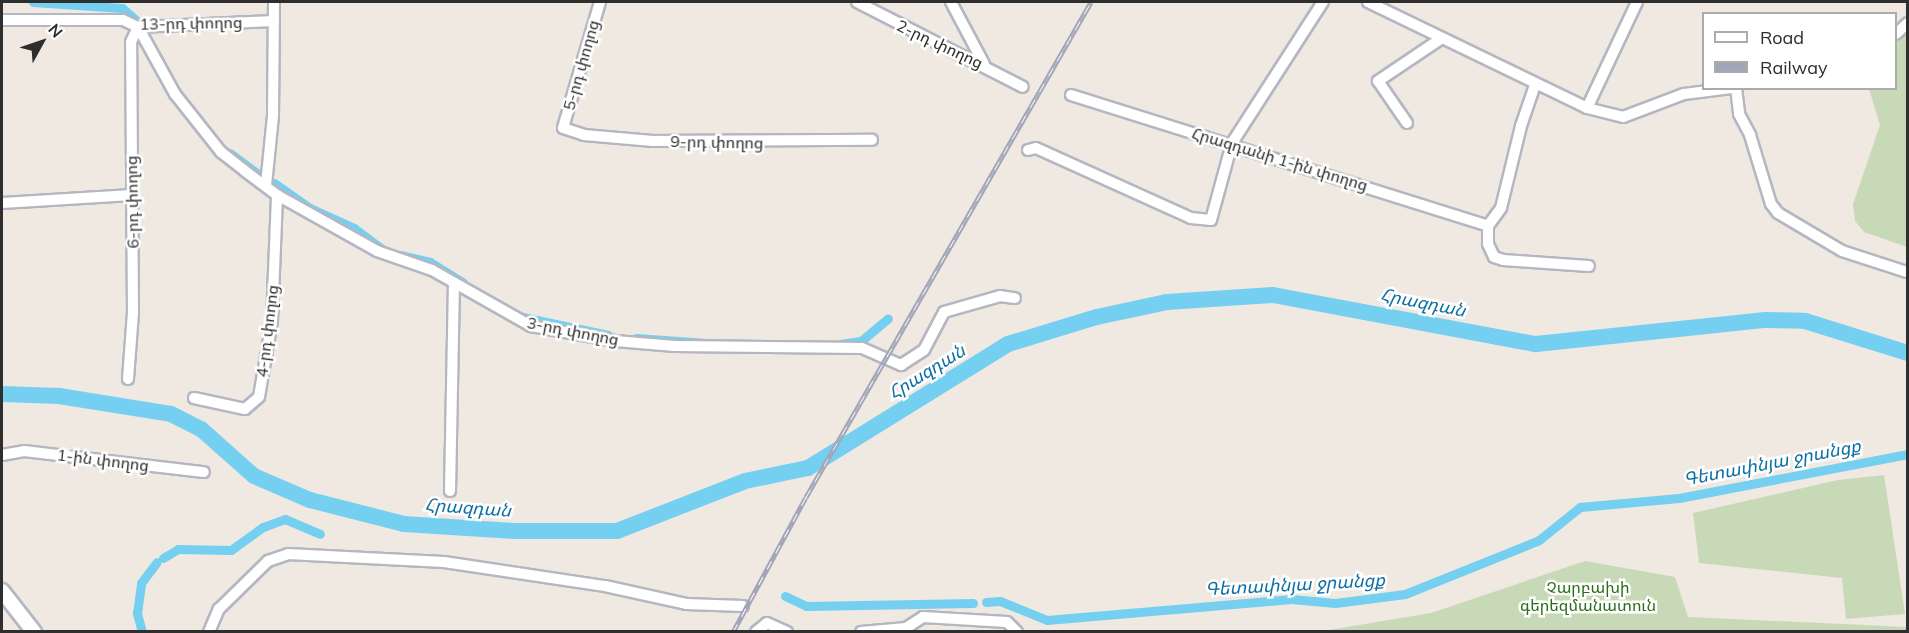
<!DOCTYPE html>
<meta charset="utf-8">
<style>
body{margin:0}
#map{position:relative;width:1909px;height:633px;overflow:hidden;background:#efe9e1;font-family:Mulish,"Noto Sans Armenian",sans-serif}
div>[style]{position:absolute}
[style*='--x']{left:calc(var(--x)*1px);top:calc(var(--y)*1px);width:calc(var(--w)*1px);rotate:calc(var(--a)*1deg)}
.cemetery>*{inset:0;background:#c8d9b8}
.canal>*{height:9px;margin:-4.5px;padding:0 4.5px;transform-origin:4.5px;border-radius:4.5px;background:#75cff0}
.river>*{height:16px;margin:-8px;padding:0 8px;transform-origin:8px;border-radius:8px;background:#75cff0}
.roads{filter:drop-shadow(2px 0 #b4b7c1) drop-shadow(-2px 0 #b4b7c1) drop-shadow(0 2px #b4b7c1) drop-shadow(0 -2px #b4b7c1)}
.minor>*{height:10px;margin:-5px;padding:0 5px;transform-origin:5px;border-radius:5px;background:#fff}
.secondary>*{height:14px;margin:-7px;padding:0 7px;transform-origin:7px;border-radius:7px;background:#fff}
.rail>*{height:5px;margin-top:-2.5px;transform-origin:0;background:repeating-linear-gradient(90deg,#fff 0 9px,#a3a6b8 0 18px);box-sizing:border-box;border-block:2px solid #a3a6b8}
span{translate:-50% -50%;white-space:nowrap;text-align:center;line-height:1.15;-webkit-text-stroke:5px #fff;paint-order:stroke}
.street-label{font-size:16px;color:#2e2e2e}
.park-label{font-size:16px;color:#2c6e1b}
.water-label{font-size:18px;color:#0d6fa3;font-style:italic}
.frame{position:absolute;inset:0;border:3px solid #2e2e2e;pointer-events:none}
.legend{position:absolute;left:1702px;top:12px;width:195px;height:78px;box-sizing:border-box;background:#fff;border:2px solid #ababab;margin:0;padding:8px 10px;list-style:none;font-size:18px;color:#2e2e2e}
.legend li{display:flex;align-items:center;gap:12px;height:30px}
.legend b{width:30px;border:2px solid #ababab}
.north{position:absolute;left:12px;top:12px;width:60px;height:60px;-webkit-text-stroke:4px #fff;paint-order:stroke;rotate:50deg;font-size:16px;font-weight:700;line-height:24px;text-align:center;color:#2e2e2e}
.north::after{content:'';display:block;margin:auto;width:21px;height:27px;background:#2e2e2e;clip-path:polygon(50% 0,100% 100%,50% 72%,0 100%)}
</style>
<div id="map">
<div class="cemetery">
<div style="clip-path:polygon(1907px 30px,1907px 247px,1864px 232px,1855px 221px,1853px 204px,1880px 125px,1869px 89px,1896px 88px,1896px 41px)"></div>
<div style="clip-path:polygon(1884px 475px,1905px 614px,1846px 619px,1842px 578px,1699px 563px,1693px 513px,1838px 480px)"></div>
<div style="clip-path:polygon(1585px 561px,1675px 577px,1688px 617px,1907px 627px,1907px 631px,1323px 631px,1431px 613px)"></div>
</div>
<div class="canal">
<div style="--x:33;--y:2;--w:89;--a:3.9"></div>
<div style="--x:122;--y:8;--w:23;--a:41"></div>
<div style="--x:230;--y:153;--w:40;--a:37"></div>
<div style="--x:274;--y:183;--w:44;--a:34.8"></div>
<div style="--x:310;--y:208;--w:48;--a:24.4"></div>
<div style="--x:354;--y:228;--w:34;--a:37"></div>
<div style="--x:400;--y:255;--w:31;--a:13"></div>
<div style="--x:430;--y:262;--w:39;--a:32"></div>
<div style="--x:522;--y:317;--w:88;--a:11.8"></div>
<div style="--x:636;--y:338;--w:85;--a:4"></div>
<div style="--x:840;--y:344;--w:21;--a:-8"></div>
<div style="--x:861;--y:341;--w:35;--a:-40"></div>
<div style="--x:163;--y:558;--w:17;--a:-31"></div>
<div style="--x:178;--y:549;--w:53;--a:1.1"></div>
<div style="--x:231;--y:550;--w:39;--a:-36"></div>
<div style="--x:263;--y:527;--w:23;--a:-20"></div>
<div style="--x:285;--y:519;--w:38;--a:23"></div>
<div style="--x:785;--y:596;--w:23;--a:25"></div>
<div style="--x:806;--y:606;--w:167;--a:-1"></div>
<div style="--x:986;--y:602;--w:14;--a:-4"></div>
<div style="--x:1000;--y:601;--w:51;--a:22"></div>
<div style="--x:1047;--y:620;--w:245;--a:-4.9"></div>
<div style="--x:1291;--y:599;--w:44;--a:5.2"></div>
<div style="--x:1335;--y:603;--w:71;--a:-7.3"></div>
<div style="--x:1405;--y:594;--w:144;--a:-21.9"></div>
<div style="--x:1539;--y:540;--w:53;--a:-38.8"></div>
<div style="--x:1580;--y:507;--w:99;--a:-5.2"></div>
<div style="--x:1679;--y:498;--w:233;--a:-10.9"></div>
<div style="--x:142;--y:632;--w:20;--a:-105"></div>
<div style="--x:137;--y:613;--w:30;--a:-82"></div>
<div style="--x:141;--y:583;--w:26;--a:-53"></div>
</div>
<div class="river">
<div style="--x:2;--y:394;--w:57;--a:2"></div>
<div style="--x:59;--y:396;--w:113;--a:9.1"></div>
<div style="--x:171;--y:414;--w:34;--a:27"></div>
<div style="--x:201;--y:429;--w:71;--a:41.6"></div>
<div style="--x:254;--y:476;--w:61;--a:23.2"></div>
<div style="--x:310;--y:500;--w:97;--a:14.3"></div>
<div style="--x:404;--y:524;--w:111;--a:3.6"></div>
<div style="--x:515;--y:531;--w:102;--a:0"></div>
<div style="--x:617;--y:531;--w:137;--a:-21.3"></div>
<div style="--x:745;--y:481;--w:64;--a:-11.7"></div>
<div style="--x:808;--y:468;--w:235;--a:-31.8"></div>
<div style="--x:1008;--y:344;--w:93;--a:-16.9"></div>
<div style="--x:1097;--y:317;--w:72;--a:-12.1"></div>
<div style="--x:1167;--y:302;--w:106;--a:-3.8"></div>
<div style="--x:1273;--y:295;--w:268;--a:10.6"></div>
<div style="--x:1536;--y:344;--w:231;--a:-6"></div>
<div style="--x:1766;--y:320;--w:39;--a:1"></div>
<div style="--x:1805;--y:321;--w:108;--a:17.3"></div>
</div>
<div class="roads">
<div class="minor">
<div style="--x:600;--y:2;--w:131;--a:106.4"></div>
<div style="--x:563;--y:128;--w:22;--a:18"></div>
<div style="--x:584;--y:135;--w:69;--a:5"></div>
<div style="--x:653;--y:141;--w:219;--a:-0.3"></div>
<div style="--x:857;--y:2;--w:186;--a:27.1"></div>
<div style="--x:951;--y:2;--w:70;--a:62"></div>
<div style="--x:1368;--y:2;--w:243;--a:25.8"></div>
<div style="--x:1587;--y:108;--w:37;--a:14"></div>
<div style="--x:1623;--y:117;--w:65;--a:-20.7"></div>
<div style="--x:1684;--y:94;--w:48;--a:-7.1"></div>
<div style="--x:2;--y:20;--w:121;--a:0"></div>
<div style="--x:123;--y:20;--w:17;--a:25"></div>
<div style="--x:138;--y:27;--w:136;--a:-2.5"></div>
<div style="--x:138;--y:27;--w:77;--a:61.1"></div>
<div style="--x:175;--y:94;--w:74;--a:51.6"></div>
<div style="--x:221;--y:152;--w:31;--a:38"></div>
<div style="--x:245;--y:171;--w:40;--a:37"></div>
<div style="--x:277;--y:195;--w:115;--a:29.2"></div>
<div style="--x:377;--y:251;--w:58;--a:19.1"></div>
<div style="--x:432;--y:270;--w:114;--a:29.5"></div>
<div style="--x:531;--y:326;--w:85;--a:10.1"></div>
<div style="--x:615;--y:341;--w:60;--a:4.8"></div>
<div style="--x:675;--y:346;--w:187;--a:0.6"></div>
<div style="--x:862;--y:348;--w:43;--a:23.6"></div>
<div style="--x:901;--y:365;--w:27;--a:-33"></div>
<div style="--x:924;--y:350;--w:43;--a:-62.2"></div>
<div style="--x:944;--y:312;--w:58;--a:-15.9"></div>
<div style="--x:1000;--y:296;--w:15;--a:8"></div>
<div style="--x:1896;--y:34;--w:16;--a:-43"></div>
<div style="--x:1535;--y:85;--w:43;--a:108.9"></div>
<div style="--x:1521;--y:126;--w:84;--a:103.7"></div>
<div style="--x:1501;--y:208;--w:22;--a:126"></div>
<div style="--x:1488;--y:226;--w:18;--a:90"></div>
<div style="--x:1488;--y:244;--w:14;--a:65"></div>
<div style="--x:1494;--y:257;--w:9;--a:18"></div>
<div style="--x:1503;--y:260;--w:86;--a:4"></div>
<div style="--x:1736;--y:88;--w:26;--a:83"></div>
<div style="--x:1739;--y:114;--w:24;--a:62"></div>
<div style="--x:1750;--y:135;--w:72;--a:73.1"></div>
<div style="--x:1771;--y:204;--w:11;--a:52"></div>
<div style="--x:1778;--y:213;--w:74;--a:30.7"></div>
<div style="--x:1842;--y:251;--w:68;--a:17.9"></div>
<div style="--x:1071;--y:95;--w:437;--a:17.4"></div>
<div style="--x:1587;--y:108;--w:117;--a:-64.7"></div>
<div style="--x:1407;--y:123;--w:51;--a:-124.6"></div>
<div style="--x:1378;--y:81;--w:77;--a:-33.9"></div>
<div style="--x:1028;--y:150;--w:8;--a:-14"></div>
<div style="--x:1036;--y:148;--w:170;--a:24.3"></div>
<div style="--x:1191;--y:218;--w:20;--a:6"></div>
<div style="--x:1211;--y:220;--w:80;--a:-74.7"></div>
<div style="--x:1232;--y:143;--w:168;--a:-57.2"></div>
<div style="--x:266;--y:185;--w:69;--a:-84.2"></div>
<div style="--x:273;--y:116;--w:114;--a:-89.5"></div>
<div style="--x:2;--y:203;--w:129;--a:-3.5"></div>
<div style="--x:128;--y:379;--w:67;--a:-85.7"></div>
<div style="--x:133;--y:312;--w:270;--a:-90.4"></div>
<div style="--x:131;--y:42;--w:17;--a:-65"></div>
<div style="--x:194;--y:398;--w:52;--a:12.2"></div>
<div style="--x:245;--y:409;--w:18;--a:-41"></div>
<div style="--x:259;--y:397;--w:77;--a:-80.3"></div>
<div style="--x:272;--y:321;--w:126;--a:-87.7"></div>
<div style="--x:2;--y:455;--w:22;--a:-10"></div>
<div style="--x:24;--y:451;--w:181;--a:6.7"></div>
<div style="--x:450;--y:491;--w:208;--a:-88.9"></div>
<div style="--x:209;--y:632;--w:25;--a:-67"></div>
<div style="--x:219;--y:609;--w:69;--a:-44.4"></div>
<div style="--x:268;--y:561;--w:21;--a:-19"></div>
<div style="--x:288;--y:554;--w:156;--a:2.9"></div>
<div style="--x:444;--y:562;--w:163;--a:8.5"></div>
<div style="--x:605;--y:586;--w:83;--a:12.5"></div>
<div style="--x:686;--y:604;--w:57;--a:2"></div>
<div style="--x:756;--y:632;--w:14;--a:-39"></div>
<div style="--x:767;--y:623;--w:22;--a:24"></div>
<div style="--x:861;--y:632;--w:45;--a:-5.1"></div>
<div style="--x:906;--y:628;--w:20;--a:-33"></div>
<div style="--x:923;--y:617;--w:84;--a:3.4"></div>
<div style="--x:1007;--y:622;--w:14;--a:45"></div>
</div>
<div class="secondary">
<div style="--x:2;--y:591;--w:52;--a:52"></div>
</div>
</div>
<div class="rail">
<div style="--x:733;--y:632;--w:153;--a:-61.6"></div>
<div style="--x:806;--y:497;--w:571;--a:-60.07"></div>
</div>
<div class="street-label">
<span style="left:191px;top:23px;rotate:-1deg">13-րդ փողոց</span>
<span style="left:940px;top:44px;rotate:25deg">2-րդ փողոց</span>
<span style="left:581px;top:65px;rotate:-74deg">5-րդ փողոց</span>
<span style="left:717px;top:142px;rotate:1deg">9-րդ փողոց</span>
<span style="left:1280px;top:159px;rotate:17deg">Հրազդանի 1-ին փողոց</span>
<span style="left:132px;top:202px;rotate:-91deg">6-րդ փողոց</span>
<span style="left:267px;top:331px;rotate:-83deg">4-րդ փողոց</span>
<span style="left:573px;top:331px;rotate:11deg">3-րդ փողոց</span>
<span style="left:103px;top:460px;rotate:7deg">1-ին փողոց</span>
</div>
<div class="park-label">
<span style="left:1588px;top:596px">Չարբախի<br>գերեզմանատուն</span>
</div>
<div class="water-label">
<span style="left:1423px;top:303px;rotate:11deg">Հրազդան</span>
<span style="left:927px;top:372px;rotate:-32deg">Հրազդան</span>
<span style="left:1772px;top:463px;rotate:-11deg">Գետափնյա ջրանցք</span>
<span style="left:468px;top:508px;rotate:4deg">Հրազդան</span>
<span style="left:1295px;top:585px;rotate:-3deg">Գետափնյա ջրանցք</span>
</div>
<div class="frame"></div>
<ul class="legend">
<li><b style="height:8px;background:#fff"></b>Road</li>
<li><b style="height:8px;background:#a3a6b8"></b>Railway</li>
</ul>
<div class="north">N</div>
</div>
